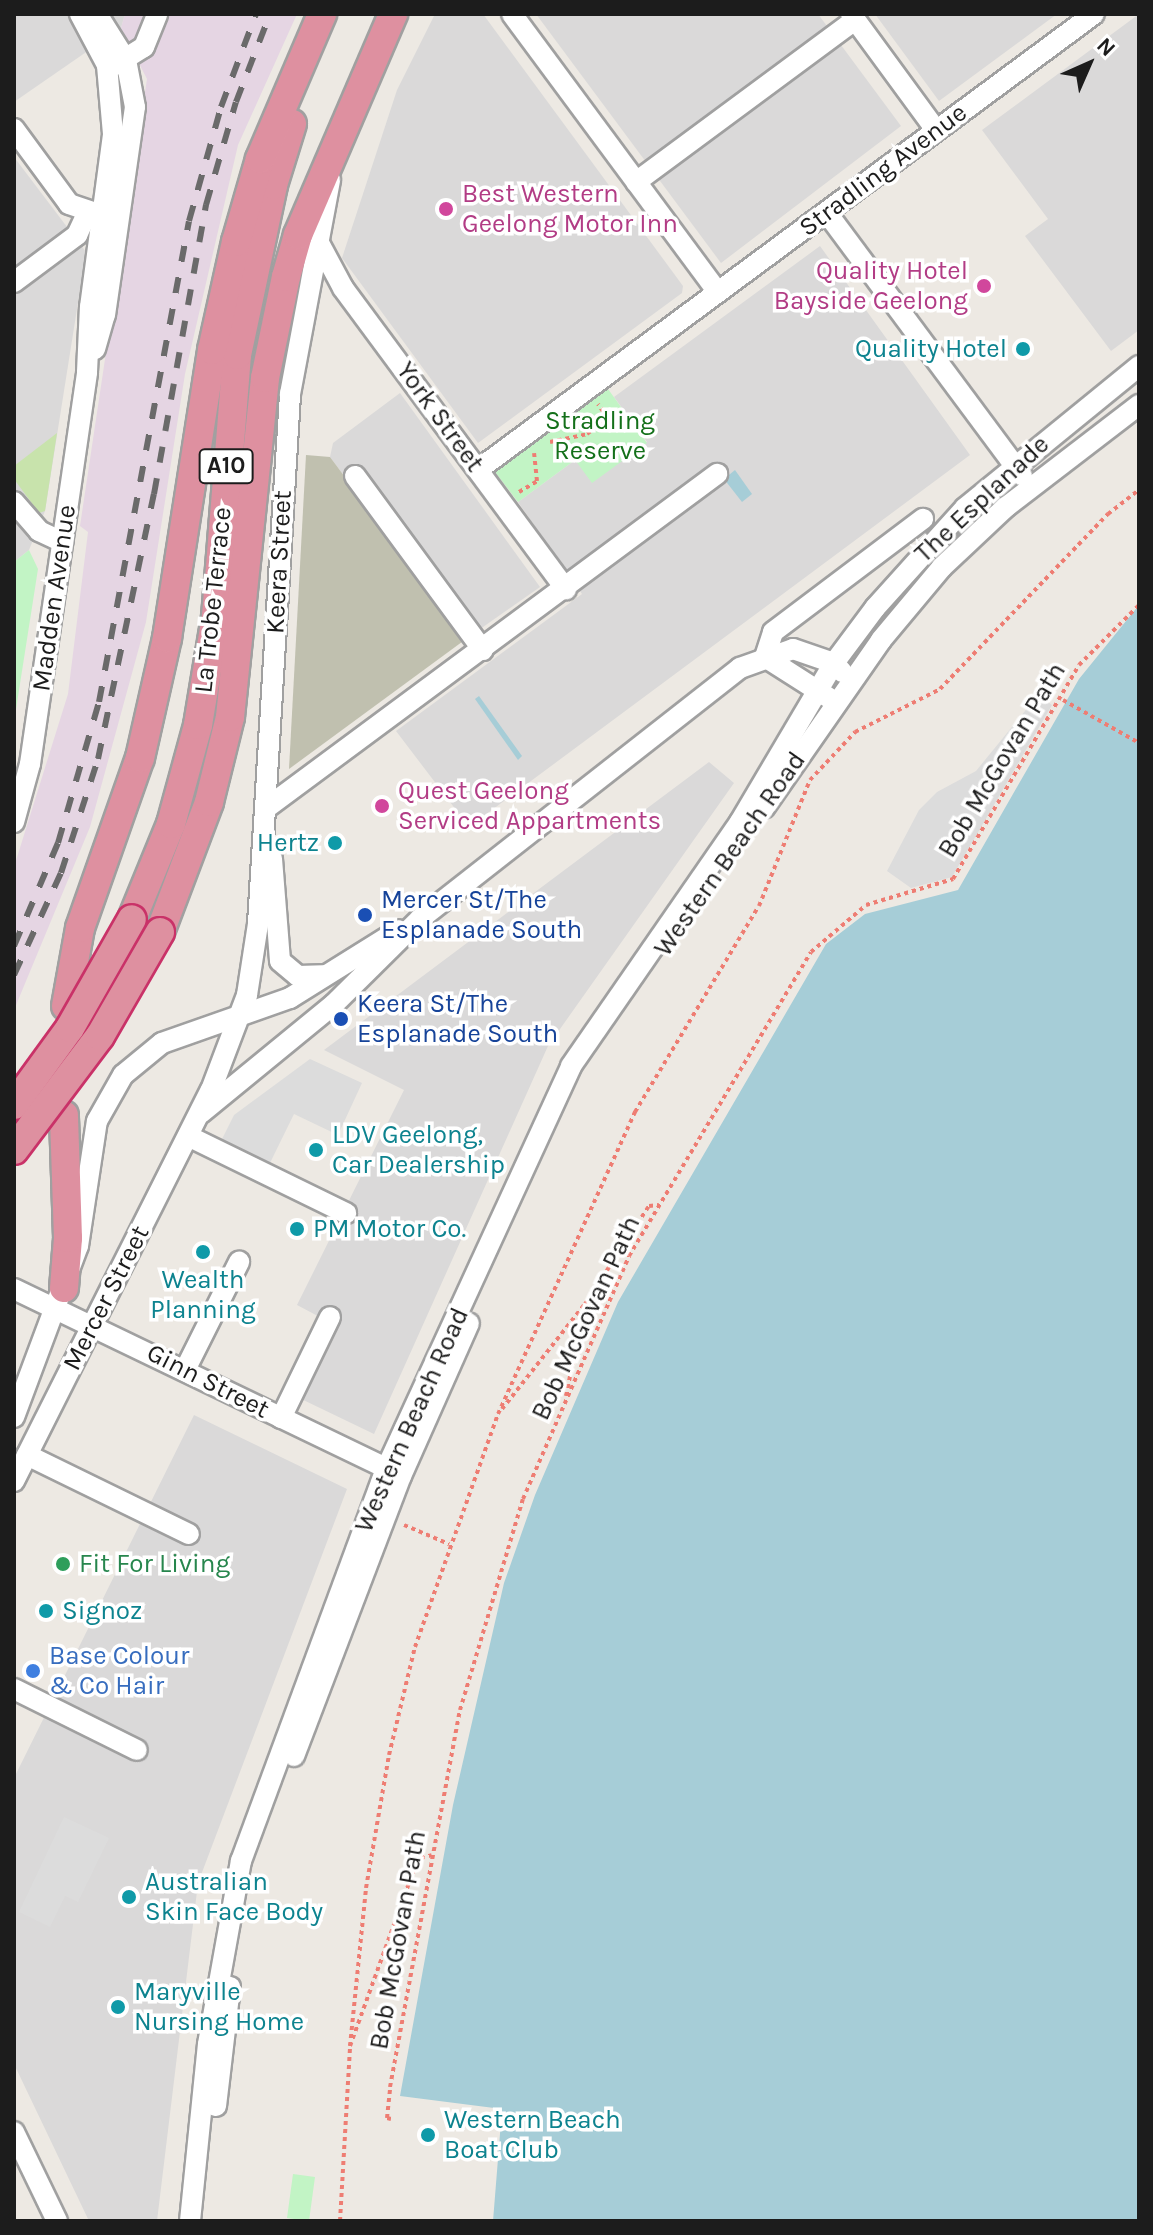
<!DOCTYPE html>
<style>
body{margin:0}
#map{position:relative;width:1153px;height:2235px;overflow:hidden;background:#ede9e3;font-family:Karla,sans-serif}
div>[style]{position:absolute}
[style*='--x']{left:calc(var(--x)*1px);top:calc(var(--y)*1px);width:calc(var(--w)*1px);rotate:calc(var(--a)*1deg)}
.residential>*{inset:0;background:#dad9d9}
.industrial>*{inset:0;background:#e5d5e3}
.construction>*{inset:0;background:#c0c0af}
.grass>*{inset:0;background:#c8e3ac}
.park>*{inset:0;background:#c2f4c5}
.parking>*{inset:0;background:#dcdcdc}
.water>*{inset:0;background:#a6cdd7}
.path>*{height:4px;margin-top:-2px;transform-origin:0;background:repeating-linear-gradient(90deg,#ee7d73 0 4px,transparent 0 8px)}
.roads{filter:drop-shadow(2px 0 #a0a0a0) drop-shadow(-2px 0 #a0a0a0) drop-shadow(0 2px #a0a0a0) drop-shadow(0 -2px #a0a0a0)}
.minor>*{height:20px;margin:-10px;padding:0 10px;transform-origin:10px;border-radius:10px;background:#fff}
.highway>*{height:28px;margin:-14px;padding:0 14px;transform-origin:14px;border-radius:14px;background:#de90a0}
.rail>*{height:6px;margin-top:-3px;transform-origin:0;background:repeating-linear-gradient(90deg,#6a6a6a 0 16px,transparent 0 32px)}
.bridges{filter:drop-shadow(2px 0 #c93268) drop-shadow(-2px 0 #c93268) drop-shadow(0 2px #c93268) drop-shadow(0 -2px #c93268)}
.highway-bridge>*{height:28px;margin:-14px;padding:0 14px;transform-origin:14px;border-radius:14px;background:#de90a0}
.dots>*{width:22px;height:22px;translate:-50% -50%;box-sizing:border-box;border:4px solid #fff;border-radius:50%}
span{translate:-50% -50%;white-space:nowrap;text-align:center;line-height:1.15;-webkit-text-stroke:7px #fff;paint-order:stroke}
.shield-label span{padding:2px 6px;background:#fff;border:2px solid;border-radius:6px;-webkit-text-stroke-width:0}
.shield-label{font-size:24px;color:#1c1c1c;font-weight:700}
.street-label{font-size:26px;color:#1c1c1c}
.hotel-label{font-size:26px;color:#b23c85}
.left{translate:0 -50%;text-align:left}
.right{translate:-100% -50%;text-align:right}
.culture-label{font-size:26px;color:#0d838f}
.park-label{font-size:26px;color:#14701a}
.transit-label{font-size:26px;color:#164399}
.leisure-label{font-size:26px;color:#27864d}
.shop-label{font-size:26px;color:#366cbe}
.frame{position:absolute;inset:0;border:16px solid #1c1c1c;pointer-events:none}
.north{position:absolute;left:1049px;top:24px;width:80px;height:80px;-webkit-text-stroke:6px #fff;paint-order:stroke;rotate:45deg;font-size:22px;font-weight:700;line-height:32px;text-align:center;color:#1c1c1c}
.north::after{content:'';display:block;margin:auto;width:28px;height:36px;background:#1c1c1c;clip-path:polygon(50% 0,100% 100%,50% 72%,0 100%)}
</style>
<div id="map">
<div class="residential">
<div style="clip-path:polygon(14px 14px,125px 14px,121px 28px,14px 102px)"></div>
<div style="clip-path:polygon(435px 14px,483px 14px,683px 286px,682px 293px,478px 443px,342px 258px,397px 90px)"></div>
<div style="clip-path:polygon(536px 14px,818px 14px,901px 126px,721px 263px)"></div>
<div style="clip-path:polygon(875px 14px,1057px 14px,939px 101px)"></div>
<div style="clip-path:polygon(1139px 14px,1139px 330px,1111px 351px,1025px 236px,1048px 219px,982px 130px)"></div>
<div style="clip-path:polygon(14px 157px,86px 252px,45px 511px,29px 550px,14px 562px)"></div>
<div style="clip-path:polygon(820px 246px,970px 455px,469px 827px,396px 731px,582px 594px,518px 502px,575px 460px,647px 442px,614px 397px)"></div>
<div style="clip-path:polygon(400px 393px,540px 587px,466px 639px,330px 457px,333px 443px)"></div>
<div style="clip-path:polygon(709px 762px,734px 783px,548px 1046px,374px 1434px,295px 1396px,331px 1323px,297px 1305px,404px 1090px,324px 1050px)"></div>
<div style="clip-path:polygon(194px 1415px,347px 1489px,198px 1883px,157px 2221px,89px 2221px,14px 2064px,14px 1778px)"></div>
</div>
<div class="industrial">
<div style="clip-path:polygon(125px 14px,297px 14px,238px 145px,185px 374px,146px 622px,90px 827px,14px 1010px,14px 867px,68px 694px,88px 532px,80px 526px,147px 79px,121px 28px)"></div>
</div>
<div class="construction">
<div style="clip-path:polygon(306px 455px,330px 457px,466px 639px,289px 769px)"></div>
</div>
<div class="grass">
<div style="clip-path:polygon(57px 433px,45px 511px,39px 513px,14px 479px,14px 466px)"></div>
</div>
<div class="park">
<div style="clip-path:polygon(608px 389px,647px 443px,592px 483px,575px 460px,518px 502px,495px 472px)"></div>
<div style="clip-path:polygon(29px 550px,38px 569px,14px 722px,14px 562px)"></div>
<div style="clip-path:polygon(293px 2174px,315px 2177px,309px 2221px,287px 2218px)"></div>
</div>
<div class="parking">
<div style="clip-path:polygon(1038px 695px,1052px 705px,952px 877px,911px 888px,887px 871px,919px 810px,937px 792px,976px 771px)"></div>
<div style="clip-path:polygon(310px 1059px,362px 1083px,338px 1135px,294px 1114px,269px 1165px,220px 1143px,234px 1115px)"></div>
<div style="clip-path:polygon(64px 1817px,109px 1838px,78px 1902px,65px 1896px,50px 1927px,19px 1912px)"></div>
</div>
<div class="water">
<div style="clip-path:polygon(735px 470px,752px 494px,742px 502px,724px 479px)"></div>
<div style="clip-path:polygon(1139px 605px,1139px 2221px,493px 2221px,502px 2109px,400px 2096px,453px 1805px,504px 1583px,535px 1495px,618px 1302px,826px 944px,865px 914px,958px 890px,1079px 679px)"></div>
<div style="clip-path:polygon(479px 696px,522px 756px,518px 760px,475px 699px)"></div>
</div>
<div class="path">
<div style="--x:550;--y:442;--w:38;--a:-12"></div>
<div style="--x:587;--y:434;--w:26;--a:-37"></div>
<div style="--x:608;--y:418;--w:17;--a:-126"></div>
<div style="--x:519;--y:492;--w:21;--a:-31"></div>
<div style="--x:537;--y:481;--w:28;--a:-96"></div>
<div style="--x:1063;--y:700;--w:87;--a:29.5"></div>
<div style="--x:566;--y:1396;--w:91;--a:-78.6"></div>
<div style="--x:502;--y:1409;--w:134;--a:-51.7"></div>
<div style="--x:585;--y:1304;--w:117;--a:-56.9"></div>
<div style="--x:649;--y:1206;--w:10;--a:-6"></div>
<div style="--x:404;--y:1525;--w:49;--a:22.9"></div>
<div style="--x:350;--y:2046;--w:159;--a:-84.2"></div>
<div style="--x:366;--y:1888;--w:135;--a:-80.2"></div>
<div style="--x:389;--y:1755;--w:111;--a:-76.5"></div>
<div style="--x:415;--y:1647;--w:247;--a:-70.4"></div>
<div style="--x:498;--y:1414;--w:332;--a:-65.6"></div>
<div style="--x:635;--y:1112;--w:240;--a:-59"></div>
<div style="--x:759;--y:906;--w:136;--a:-68"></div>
<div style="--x:810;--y:780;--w:66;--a:-46.8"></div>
<div style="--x:855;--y:732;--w:95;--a:-26.8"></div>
<div style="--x:940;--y:689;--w:243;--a:-46.2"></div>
<div style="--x:1108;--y:514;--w:39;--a:-38"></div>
<div style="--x:391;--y:2119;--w:4;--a:-166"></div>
<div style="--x:387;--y:2118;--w:31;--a:-84"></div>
<div style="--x:390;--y:2087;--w:383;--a:-79.5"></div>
<div style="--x:460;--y:1710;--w:220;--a:-73.4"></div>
<div style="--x:523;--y:1499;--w:265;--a:-66.4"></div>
<div style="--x:629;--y:1256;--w:354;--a:-59.1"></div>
<div style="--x:811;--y:952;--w:72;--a:-40.5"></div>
<div style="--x:866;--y:905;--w:91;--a:-16.6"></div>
<div style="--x:953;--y:879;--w:248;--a:-59.5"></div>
<div style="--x:1079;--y:665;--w:85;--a:-45"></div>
<div style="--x:340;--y:2221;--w:175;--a:-86.7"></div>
<div style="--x:350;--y:2046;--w:188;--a:-70.1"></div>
<div style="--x:414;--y:1869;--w:13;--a:-58"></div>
<div style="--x:421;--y:1858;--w:11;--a:-15"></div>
</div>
<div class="roads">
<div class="minor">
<div style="--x:512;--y:14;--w:346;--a:53.5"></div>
<div style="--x:851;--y:14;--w:144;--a:53.8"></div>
<div style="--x:115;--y:65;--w:34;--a:-32"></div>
<div style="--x:144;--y:47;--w:35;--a:-68"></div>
<div style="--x:14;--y:129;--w:93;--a:53.7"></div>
<div style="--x:69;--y:204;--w:46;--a:18.8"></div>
<div style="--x:636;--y:182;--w:272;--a:-36.5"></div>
<div style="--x:827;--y:213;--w:327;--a:53.4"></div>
<div style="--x:319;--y:243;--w:51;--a:61.9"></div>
<div style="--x:343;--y:288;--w:375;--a:53.5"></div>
<div style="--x:14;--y:282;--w:79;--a:-36.7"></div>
<div style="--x:77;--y:235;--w:23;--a:-65"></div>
<div style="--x:95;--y:349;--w:35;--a:-74"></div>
<div style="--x:105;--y:315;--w:210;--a:-81.8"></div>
<div style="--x:135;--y:107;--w:48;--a:-100.8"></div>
<div style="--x:126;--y:60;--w:54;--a:-122.2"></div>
<div style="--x:479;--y:469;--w:765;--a:-36.5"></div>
<div style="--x:355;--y:476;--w:216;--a:53.7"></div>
<div style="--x:14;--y:502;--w:38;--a:49"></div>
<div style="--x:39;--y:531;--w:26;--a:25"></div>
<div style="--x:765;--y:657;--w:26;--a:-72"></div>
<div style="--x:773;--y:632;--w:188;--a:-37"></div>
<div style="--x:765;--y:657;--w:76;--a:32.6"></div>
<div style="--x:764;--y:808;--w:205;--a:-55.1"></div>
<div style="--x:881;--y:640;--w:95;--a:-50.1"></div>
<div style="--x:942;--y:567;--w:88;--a:-43.2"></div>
<div style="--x:1006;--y:507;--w:168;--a:-37.5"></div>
<div style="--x:265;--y:809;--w:563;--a:-36.54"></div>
<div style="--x:14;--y:822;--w:60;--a:-74.6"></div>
<div style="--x:30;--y:764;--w:396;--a:-81.7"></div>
<div style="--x:87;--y:372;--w:65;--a:-87.4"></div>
<div style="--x:90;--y:307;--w:175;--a:-82.4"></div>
<div style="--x:113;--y:134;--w:69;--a:-95"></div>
<div style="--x:107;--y:65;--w:58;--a:-117.9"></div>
<div style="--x:272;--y:859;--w:102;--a:85.5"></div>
<div style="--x:280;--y:961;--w:23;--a:40"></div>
<div style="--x:298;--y:976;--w:25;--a:-2"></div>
<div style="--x:201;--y:1113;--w:172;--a:-39.3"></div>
<div style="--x:334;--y:1004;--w:121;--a:-44.7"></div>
<div style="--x:420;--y:919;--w:407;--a:-38.1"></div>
<div style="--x:740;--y:668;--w:56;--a:-19.7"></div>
<div style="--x:793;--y:649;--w:43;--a:18.9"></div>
<div style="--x:834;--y:663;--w:12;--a:48"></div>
<div style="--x:188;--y:1136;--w:176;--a:26"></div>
<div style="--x:14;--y:1289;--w:426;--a:25.7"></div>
<div style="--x:186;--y:1368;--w:119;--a:-63.4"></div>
<div style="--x:14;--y:1417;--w:183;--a:-69.5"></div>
<div style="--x:78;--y:1246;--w:126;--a:-81.4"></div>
<div style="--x:97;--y:1121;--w:53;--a:-60.5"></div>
<div style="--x:123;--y:1075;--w:50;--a:-39.4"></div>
<div style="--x:162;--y:1043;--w:136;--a:-19.4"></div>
<div style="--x:290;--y:998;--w:128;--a:-32"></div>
<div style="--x:281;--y:1418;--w:112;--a:-64.1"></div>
<div style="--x:27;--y:1455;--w:180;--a:26"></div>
<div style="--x:14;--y:1481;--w:438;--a:-63.3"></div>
<div style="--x:211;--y:1090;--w:102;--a:-69.2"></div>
<div style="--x:247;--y:995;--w:72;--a:-81.2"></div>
<div style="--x:258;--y:924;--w:531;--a:-86.54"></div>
<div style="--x:290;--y:394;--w:218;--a:-79.4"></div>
<div style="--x:14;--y:1689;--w:137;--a:26.4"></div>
<div style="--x:294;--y:1756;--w:300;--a:-69.1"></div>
<div style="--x:401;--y:1476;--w:167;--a:-66"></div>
<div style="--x:216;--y:2106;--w:120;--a:-83.3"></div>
<div style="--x:14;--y:2132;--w:99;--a:64.2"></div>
<div style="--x:190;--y:2221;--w:178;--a:-84.2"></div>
<div style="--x:208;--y:2044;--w:186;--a:-79.8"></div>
<div style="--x:241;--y:1861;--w:418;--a:-69.7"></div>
<div style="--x:386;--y:1469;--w:443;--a:-65.3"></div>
<div style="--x:571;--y:1066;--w:297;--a:-55.3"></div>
<div style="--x:740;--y:822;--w:185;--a:-59.4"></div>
<div style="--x:834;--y:663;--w:69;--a:-53.3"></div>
<div style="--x:875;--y:608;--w:135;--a:-48"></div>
<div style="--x:965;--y:508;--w:225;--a:-39.2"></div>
</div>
<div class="highway">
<div style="--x:132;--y:919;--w:103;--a:-67.7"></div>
<div style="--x:171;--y:824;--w:103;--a:-74.7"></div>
<div style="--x:198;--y:725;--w:110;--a:-80.6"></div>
<div style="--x:216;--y:616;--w:262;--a:-85.4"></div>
<div style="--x:237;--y:355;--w:174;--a:-78"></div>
<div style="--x:273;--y:185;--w:64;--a:-72.7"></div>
<div style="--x:160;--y:932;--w:139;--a:-69.3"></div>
<div style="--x:209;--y:802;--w:88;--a:-76.1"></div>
<div style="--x:230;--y:717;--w:341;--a:-84.1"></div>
<div style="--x:265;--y:378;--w:103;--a:-78.3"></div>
<div style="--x:286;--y:277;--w:44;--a:-74.1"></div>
<div style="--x:298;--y:235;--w:241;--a:-66.7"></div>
<div style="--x:66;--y:1006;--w:79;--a:-79.8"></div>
<div style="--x:80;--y:928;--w:180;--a:-70.6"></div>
<div style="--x:140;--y:758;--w:123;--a:-77.3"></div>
<div style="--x:167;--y:638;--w:291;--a:-81.1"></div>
<div style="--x:212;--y:350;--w:111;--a:-77.5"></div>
<div style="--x:236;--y:242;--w:86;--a:-73.9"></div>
<div style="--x:260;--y:159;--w:158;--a:-66.8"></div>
<div style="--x:64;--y:1288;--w:50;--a:-85.4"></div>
<div style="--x:68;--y:1238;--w:123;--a:-91.9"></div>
</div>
</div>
<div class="rail">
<div style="--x:14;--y:946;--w:112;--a:-66.9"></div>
<div style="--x:58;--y:843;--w:147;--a:-73.8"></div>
<div style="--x:99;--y:702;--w:489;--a:-79.4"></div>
<div style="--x:189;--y:221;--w:118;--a:-74.3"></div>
<div style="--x:221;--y:107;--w:99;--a:-69.4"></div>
<div style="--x:14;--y:975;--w:112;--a:-65.3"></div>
<div style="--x:61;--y:873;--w:120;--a:-72"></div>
<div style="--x:98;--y:759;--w:271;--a:-78.1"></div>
<div style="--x:154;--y:494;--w:294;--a:-79.8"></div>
<div style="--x:206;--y:205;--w:107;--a:-73.8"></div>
<div style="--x:236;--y:102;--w:94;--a:-68.9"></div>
</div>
<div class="bridges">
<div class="highway-bridge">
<div style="--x:14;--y:1105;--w:95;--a:-54"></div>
<div style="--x:70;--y:1028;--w:125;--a:-60.4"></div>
<div style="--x:14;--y:1150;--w:143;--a:-53"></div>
<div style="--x:100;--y:1036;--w:120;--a:-60"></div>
</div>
</div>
<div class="dots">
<div style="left:446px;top:209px;background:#d1479c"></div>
<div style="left:984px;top:286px;background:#d1479c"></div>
<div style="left:1023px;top:349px;background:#0f9aa8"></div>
<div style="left:382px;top:806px;background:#d1479c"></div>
<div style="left:335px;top:843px;background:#0f9aa8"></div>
<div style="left:365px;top:915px;background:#1a4fb4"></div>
<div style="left:341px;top:1019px;background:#1a4fb4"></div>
<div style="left:316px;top:1150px;background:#0f9aa8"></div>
<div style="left:297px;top:1229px;background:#0f9aa8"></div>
<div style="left:203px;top:1252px;background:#0f9aa8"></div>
<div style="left:63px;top:1564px;background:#2e9e5b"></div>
<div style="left:46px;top:1611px;background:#0f9aa8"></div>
<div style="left:33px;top:1671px;background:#3f7fe0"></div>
<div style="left:129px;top:1897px;background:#0f9aa8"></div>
<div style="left:118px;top:2007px;background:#0f9aa8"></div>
<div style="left:428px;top:2135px;background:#0f9aa8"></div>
</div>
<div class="shield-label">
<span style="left:226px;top:466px">A10</span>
</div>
<div class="street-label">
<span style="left:883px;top:170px;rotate:-37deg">Stradling Avenue</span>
<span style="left:440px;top:417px;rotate:54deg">York Street</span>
<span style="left:982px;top:499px;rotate:-43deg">The Esplanade</span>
<span style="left:279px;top:562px;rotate:-87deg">Keera Street</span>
<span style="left:54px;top:598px;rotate:-82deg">Madden Avenue</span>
<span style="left:213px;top:600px;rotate:-84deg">La Trobe Terrace</span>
<span style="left:1002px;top:760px;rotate:-59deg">Bob McGovan Path</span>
<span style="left:730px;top:854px;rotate:-55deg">Western Beach Road</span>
<span style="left:106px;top:1298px;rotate:-63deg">Mercer Street</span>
<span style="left:586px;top:1318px;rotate:-65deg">Bob McGovan Path</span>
<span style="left:208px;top:1381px;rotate:27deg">Ginn Street</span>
<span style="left:412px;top:1420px;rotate:-66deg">Western Beach Road</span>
<span style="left:398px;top:1940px;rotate:-80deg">Bob McGovan Path</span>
</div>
<div class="hotel-label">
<span class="left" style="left:462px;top:209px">Best Western<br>Geelong Motor Inn</span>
<span class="right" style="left:968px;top:286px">Quality Hotel<br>Bayside Geelong</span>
<span class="left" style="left:398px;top:806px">Quest Geelong<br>Serviced Appartments</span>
</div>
<div class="culture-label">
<span class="right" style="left:1007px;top:349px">Quality Hotel</span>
<span class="right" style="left:319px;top:843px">Hertz</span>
<span class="left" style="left:332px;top:1150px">LDV Geelong,<br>Car Dealership</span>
<span class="left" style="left:313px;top:1229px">PM Motor Co.</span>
<span style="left:203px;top:1295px">Wealth<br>Planning</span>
<span class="left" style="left:62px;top:1611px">Signoz</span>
<span class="left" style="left:145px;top:1897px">Australian<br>Skin Face Body</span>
<span class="left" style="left:134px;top:2007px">Maryville<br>Nursing Home</span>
<span class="left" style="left:444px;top:2135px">Western Beach<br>Boat Club</span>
</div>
<div class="park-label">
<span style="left:600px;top:436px">Stradling<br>Reserve</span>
</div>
<div class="transit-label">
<span class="left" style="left:381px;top:915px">Mercer St/The<br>Esplanade South</span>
<span class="left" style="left:357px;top:1019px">Keera St/The<br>Esplanade South</span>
</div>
<div class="leisure-label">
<span class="left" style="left:79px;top:1564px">Fit For Living</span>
</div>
<div class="shop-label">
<span class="left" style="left:49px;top:1671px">Base Colour<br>&amp; Co Hair</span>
</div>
<div class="frame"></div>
<div class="north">N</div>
</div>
